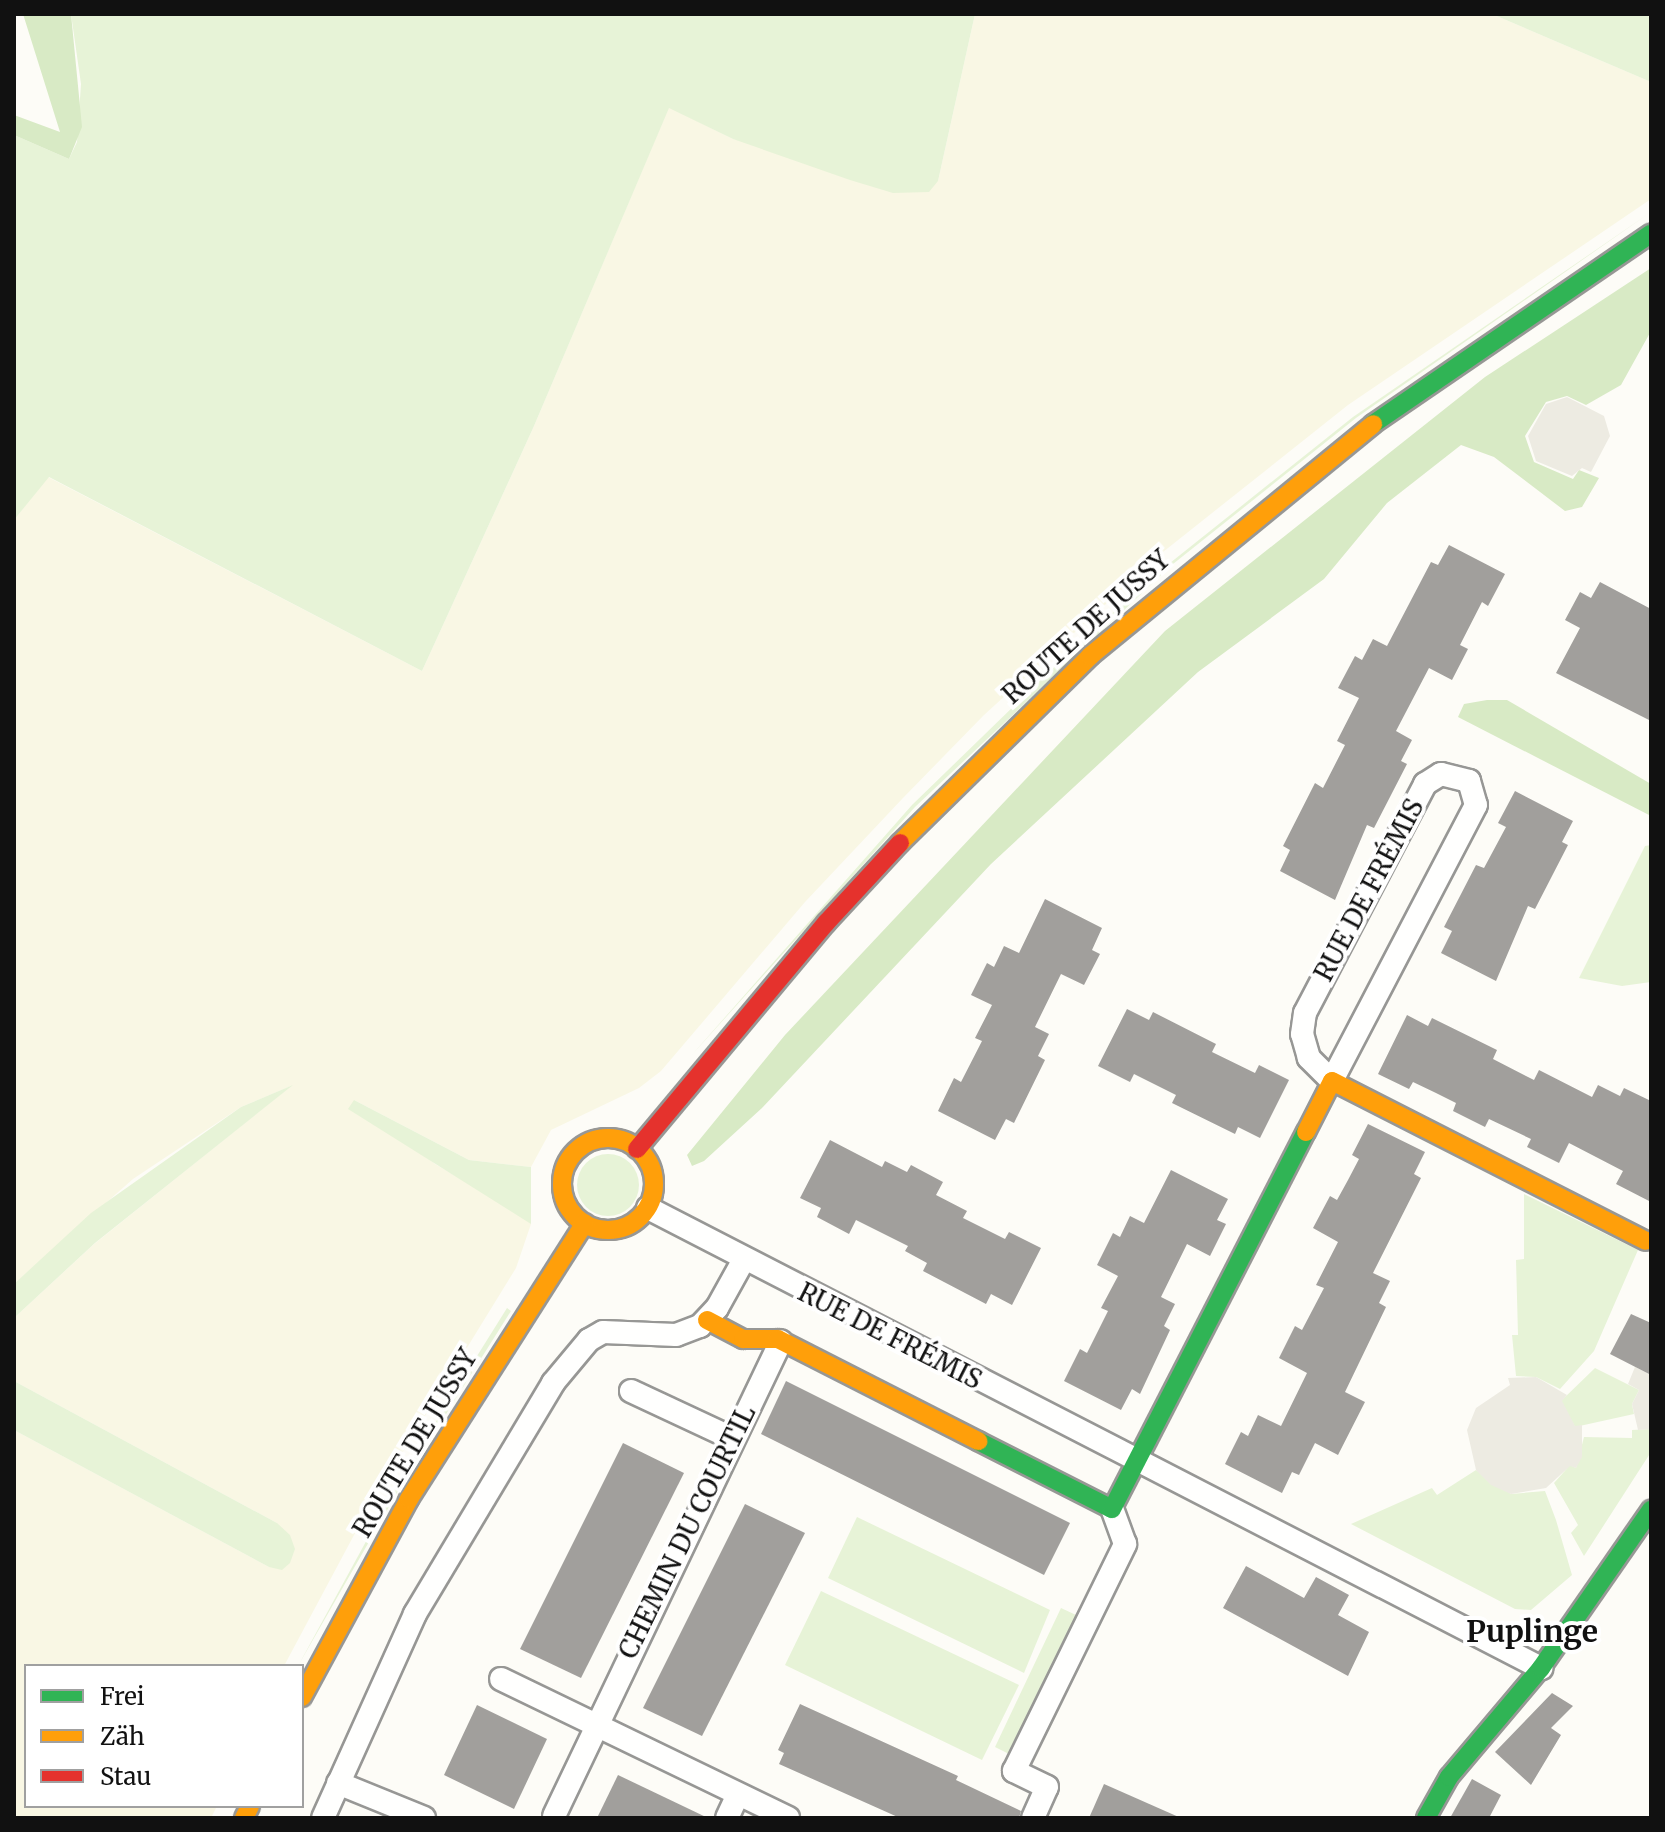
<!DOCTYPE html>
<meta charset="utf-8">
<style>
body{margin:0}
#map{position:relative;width:1665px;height:1832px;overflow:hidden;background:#fdfcf7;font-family:Merriweather,serif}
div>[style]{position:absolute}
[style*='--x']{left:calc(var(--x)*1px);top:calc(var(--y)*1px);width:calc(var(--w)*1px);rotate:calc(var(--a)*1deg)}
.farmland>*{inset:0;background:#f9f7e4}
.green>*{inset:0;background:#e7f3d7}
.round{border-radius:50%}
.forest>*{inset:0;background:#d8eac5}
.plaza>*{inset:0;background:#edebe2}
.building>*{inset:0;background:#a19f9c}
.roads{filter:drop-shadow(2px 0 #979795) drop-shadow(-2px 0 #979795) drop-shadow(0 2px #979795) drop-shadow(0 -2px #979795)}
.street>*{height:22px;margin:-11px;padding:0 11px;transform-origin:11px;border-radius:11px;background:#fffffe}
.fast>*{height:18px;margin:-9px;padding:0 9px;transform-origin:9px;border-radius:9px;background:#30b455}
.slow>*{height:18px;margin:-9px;padding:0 9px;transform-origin:9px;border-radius:9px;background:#ff9f0a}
.slow>.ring{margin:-9px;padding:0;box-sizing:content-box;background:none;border:18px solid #ff9f0a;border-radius:50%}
.jam>*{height:18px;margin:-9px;padding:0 9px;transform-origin:9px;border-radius:9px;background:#e5322d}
span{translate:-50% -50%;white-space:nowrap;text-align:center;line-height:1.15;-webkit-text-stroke:8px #fff;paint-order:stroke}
.street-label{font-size:26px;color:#111}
.quarter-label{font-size:30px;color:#111;font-weight:700}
.frame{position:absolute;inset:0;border:16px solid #111;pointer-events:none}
.legend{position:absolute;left:24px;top:1664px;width:280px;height:144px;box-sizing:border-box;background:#fff;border:2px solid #a0a0a0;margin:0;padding:10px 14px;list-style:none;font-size:24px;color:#111}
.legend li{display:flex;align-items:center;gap:16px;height:40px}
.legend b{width:40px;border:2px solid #a0a0a0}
</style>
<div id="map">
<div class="farmland">
<div style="clip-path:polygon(975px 14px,1492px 14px,1651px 82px,1651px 199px,1348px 405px,1163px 552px,984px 715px,903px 798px,805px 902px,661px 1071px,639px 1088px,551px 1130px,531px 1167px,469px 1160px,354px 1100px,435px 1164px,524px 1216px,531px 1224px,516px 1268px,369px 1507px,284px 1666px,26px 1666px,26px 1806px,217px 1806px,211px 1818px,14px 1818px,14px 1430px,269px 1567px,277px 1523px,14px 1381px,14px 1318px,93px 1245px,291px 1086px,241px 1107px,133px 1179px,14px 1284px,14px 520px,48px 477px,422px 671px,534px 426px,669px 107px,733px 139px,938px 181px)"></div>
</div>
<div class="green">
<div style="clip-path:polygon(71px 14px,975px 14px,938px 181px,929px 192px,893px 193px,850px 180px,733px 139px,669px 108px,534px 426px,422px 671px,49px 477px,14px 520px,14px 135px,69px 159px,77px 142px,81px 84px)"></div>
<div style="clip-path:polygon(1492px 14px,1651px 14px,1651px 82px)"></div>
<div style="clip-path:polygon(1651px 212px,1356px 418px,1173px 564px,915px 807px,690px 1057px,912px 805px,1083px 639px,1170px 563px,1353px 417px)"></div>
<div style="clip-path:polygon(1651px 845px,1651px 982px,1622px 986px,1579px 978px,1645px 846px)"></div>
<div style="clip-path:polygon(293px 1085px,95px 1243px,14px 1318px,14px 1284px,91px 1213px,241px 1107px)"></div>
<div style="clip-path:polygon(354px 1100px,469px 1160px,531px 1167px,531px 1224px,348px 1109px)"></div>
<div class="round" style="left:577px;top:1154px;width:62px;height:62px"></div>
<div style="clip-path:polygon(1524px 1194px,1638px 1250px,1594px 1351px,1560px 1389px,1536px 1377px,1516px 1376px,1512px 1335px,1518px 1335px,1516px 1260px,1524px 1259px)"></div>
<div style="clip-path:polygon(507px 1308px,511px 1311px,402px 1484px,298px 1666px,399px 1481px)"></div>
<div style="clip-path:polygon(1595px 1368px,1639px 1390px,1632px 1404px,1634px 1414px,1575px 1427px,1561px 1401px)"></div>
<div style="clip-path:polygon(14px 1381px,277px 1523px,290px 1535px,295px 1549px,290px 1563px,282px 1570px,269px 1567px,14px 1430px)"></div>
<div style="clip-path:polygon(1651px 1429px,1651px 1452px,1584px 1556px,1571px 1533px,1578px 1525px,1554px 1483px,1570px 1465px,1576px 1468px,1584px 1437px,1632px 1438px,1632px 1430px)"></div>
<div style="clip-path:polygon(1476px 1470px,1511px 1494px,1545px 1491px,1556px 1520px,1572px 1575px,1531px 1610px,1515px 1609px,1351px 1524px,1432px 1488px,1437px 1495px)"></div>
<div style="clip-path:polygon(857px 1517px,1050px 1610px,1024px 1673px,828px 1578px)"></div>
<div style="clip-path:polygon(821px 1591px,1019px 1685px,982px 1760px,785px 1665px)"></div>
<div style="clip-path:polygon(1061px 1608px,1076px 1615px,1009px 1754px,995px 1747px)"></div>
</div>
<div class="forest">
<div style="clip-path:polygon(23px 14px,71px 14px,82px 127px,69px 159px,14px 135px,14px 115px,60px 132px)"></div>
<div style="clip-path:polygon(1651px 268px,1651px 331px,1621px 385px,1586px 405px,1567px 396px,1546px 402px,1525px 436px,1534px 462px,1573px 479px,1579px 470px,1599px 478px,1582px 507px,1565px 511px,1494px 457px,1461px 445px,1387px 503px,1324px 579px,1198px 672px,991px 864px,762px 1108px,704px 1161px,692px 1166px,687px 1155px,785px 1035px,1165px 631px,1485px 377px)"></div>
<div style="clip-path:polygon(1487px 700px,1507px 700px,1651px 784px,1651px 816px,1458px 717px,1464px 704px)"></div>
</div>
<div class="plaza">
<div style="clip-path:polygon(1567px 397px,1604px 416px,1610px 436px,1591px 472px,1582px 468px,1572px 476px,1536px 461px,1528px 436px,1546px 404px)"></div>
<div style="clip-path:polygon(1635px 1367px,1651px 1375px,1651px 1429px,1638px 1430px,1632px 1404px,1639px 1390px,1628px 1384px)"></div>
<div style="clip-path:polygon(1536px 1377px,1567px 1395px,1562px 1401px,1575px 1426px,1582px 1425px,1582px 1457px,1576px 1468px,1570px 1466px,1546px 1488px,1511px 1494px,1491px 1485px,1476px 1470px,1467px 1430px,1476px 1408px,1510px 1385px,1508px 1378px)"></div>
</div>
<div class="building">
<div style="clip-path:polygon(1449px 545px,1505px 574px,1488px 606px,1482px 602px,1460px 645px,1468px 649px,1452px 680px,1429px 668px,1396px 731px,1412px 740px,1401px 761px,1407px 764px,1374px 828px,1367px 825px,1335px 900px,1280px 871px,1290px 850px,1283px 846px,1315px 783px,1323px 788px,1345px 745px,1337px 741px,1359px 698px,1338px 688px,1355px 656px,1362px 660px,1373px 639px,1387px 646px,1431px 562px,1438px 565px)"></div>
<div style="clip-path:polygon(1600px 582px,1651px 609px,1651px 721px,1556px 673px,1580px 628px,1565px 620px,1580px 592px,1591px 598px)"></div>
<div style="clip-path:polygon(1515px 791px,1573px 821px,1562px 842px,1568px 845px,1535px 909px,1528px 906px,1496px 981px,1441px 953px,1452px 931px,1444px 927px,1476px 865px,1484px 868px,1506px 827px,1498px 823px)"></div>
<div style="clip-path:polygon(1045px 899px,1102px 928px,1092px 950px,1100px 954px,1084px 985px,1061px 974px,1035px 1027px,1049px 1034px,1038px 1056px,1045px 1060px,1014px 1123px,1006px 1119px,995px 1140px,938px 1111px,954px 1078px,961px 1082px,982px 1041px,975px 1038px,992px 1005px,971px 995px,987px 963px,994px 967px,1004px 946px,1019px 953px)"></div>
<div style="clip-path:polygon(1127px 1009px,1149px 1020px,1153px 1012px,1216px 1044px,1212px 1052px,1255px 1073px,1259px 1065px,1289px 1080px,1260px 1138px,1238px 1127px,1235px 1134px,1172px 1103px,1176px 1095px,1134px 1074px,1130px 1082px,1098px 1066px)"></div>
<div style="clip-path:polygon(1407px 1015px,1428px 1026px,1432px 1018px,1497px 1050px,1493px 1059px,1534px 1080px,1539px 1070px,1592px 1097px,1598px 1085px,1620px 1096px,1624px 1088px,1651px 1101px,1651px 1202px,1616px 1184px,1623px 1171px,1569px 1143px,1559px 1163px,1527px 1147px,1531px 1139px,1489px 1119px,1485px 1127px,1453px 1111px,1456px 1103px,1436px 1093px,1413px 1082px,1409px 1089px,1378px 1074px)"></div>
<div style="clip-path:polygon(1368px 1124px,1425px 1152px,1414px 1174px,1421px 1178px,1373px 1273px,1390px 1281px,1379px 1303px,1386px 1307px,1345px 1392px,1365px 1402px,1338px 1455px,1315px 1443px,1299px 1475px,1292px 1472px,1282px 1493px,1225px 1464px,1241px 1432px,1248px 1436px,1258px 1415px,1281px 1426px,1307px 1373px,1279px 1358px,1295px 1326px,1302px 1330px,1324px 1288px,1316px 1285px,1338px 1242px,1313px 1228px,1330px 1196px,1337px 1200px,1348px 1180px,1359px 1159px,1352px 1155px)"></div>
<div style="clip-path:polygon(830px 1140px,882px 1167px,885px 1161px,907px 1172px,911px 1165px,943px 1182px,936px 1195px,967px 1211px,963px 1218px,1005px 1239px,1009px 1232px,1041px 1248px,1012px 1305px,991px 1294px,986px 1304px,923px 1271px,927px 1263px,905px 1251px,908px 1246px,856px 1220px,849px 1234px,817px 1217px,821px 1208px,800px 1198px)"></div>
<div style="clip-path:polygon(1171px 1170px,1228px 1199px,1217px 1220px,1226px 1224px,1210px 1256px,1187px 1244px,1161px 1297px,1175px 1304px,1164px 1326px,1170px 1330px,1140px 1394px,1132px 1389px,1121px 1410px,1064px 1381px,1080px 1349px,1087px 1353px,1108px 1311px,1101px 1308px,1118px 1276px,1097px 1265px,1113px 1233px,1120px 1237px,1130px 1216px,1144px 1223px)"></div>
<div style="clip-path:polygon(1631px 1314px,1651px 1323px,1651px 1375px,1610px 1354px)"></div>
<div style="clip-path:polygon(786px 1381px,1070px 1523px,1044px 1575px,761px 1434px)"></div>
<div style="clip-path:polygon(623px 1443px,684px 1473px,581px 1678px,520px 1649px)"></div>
<div style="clip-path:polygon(745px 1504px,805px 1533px,702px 1736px,643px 1708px)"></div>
<div style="clip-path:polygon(1246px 1566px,1304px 1598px,1316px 1577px,1349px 1595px,1338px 1615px,1369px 1632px,1348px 1676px,1223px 1608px)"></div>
<div style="clip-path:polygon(1552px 1693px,1573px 1706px,1551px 1728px,1561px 1735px,1531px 1785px,1495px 1752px)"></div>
<div style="clip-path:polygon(800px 1704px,958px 1776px,956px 1780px,1021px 1811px,1019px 1818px,900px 1818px,779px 1764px,784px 1753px,778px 1750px)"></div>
<div style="clip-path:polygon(477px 1705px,547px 1739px,514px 1809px,444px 1775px)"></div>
<div style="clip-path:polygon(618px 1775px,708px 1818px,597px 1818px)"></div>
<div style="clip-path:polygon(1472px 1779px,1501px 1795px,1489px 1818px,1450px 1818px)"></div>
<div style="clip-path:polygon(1104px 1784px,1181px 1818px,1089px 1818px)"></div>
</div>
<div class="roads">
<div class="street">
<div style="--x:1441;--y:774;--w:29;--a:14"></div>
<div style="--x:1469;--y:781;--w:25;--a:74"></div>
<div style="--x:1476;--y:805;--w:311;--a:117.6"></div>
<div style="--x:1332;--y:1081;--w:33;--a:-135"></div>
<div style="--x:1309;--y:1058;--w:25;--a:-106"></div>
<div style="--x:1302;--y:1034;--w:21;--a:-82"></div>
<div style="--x:1305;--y:1013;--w:259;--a:-62.3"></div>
<div style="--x:1425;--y:784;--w:19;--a:-32"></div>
<div style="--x:648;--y:1208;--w:1005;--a:27.25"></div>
<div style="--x:631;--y:1391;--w:111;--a:25"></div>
<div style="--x:501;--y:1679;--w:319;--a:25.8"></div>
<div style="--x:338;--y:1783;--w:93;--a:22.1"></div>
<div style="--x:554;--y:1816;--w:526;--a:-64.46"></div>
<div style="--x:323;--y:1818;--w:224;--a:-65.7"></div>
<div style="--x:415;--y:1614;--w:269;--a:-59.1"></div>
<div style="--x:553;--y:1383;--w:56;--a:-50.1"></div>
<div style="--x:589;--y:1340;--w:16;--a:-30"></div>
<div style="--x:603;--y:1332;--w:73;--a:2.4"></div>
<div style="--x:676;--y:1335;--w:26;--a:-21"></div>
<div style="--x:700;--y:1326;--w:25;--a:-47"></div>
<div style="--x:717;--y:1308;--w:54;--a:-61"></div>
<div style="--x:727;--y:1818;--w:26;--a:-65"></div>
<div style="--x:1033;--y:1818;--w:34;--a:-66"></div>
<div style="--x:1047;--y:1787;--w:37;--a:-154"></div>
<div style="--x:1014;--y:1771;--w:253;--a:-63.9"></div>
<div style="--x:1125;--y:1544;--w:37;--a:-110"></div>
</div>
<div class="fast">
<div style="--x:1373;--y:424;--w:337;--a:-34.4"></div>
<div style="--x:978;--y:1441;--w:150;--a:26.9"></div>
<div style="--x:1112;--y:1509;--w:424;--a:-62.8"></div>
<div style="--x:1426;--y:1818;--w:47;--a:-60.7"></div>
<div style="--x:1449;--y:1777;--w:143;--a:-49.8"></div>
<div style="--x:1541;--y:1668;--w:193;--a:-55.2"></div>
</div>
<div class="slow">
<div style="--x:900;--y:843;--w:267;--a:-44.5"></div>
<div style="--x:1090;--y:656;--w:366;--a:-39.3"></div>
<div style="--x:1306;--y:1132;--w:57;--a:-63"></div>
<div style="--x:1332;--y:1081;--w:352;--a:27"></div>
<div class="ring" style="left:562px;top:1138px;width:74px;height:74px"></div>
<div style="--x:707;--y:1320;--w:41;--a:27.8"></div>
<div style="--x:743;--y:1339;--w:35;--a:0"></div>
<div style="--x:778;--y:1339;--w:225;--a:27"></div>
<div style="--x:302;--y:1697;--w:225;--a:-61.6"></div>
<div style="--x:409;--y:1499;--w:327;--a:-57.5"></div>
<div style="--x:244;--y:1818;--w:13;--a:-63"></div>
</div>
<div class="jam">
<div style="--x:637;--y:1149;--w:295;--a:-50.1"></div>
<div style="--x:826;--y:923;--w:109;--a:-47.2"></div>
</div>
</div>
<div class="street-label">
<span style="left:1086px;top:627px;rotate:-42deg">ROUTE DE JUSSY</span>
<span style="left:1369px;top:890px;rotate:-62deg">RUE DE FRÉMIS</span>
<span style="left:890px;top:1336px;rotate:27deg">RUE DE FRÉMIS</span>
<span style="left:415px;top:1443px;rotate:-59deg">ROUTE DE JUSSY</span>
<span style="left:687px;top:1532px;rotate:-64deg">CHEMIN DU COURTIL</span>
</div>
<div class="quarter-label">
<span style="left:1532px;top:1631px">Puplinge</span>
</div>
<div class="frame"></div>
<ul class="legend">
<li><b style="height:10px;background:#30b455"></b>Frei</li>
<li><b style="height:10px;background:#ff9f0a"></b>Zäh</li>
<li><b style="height:10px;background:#e5322d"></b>Stau</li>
</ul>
</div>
